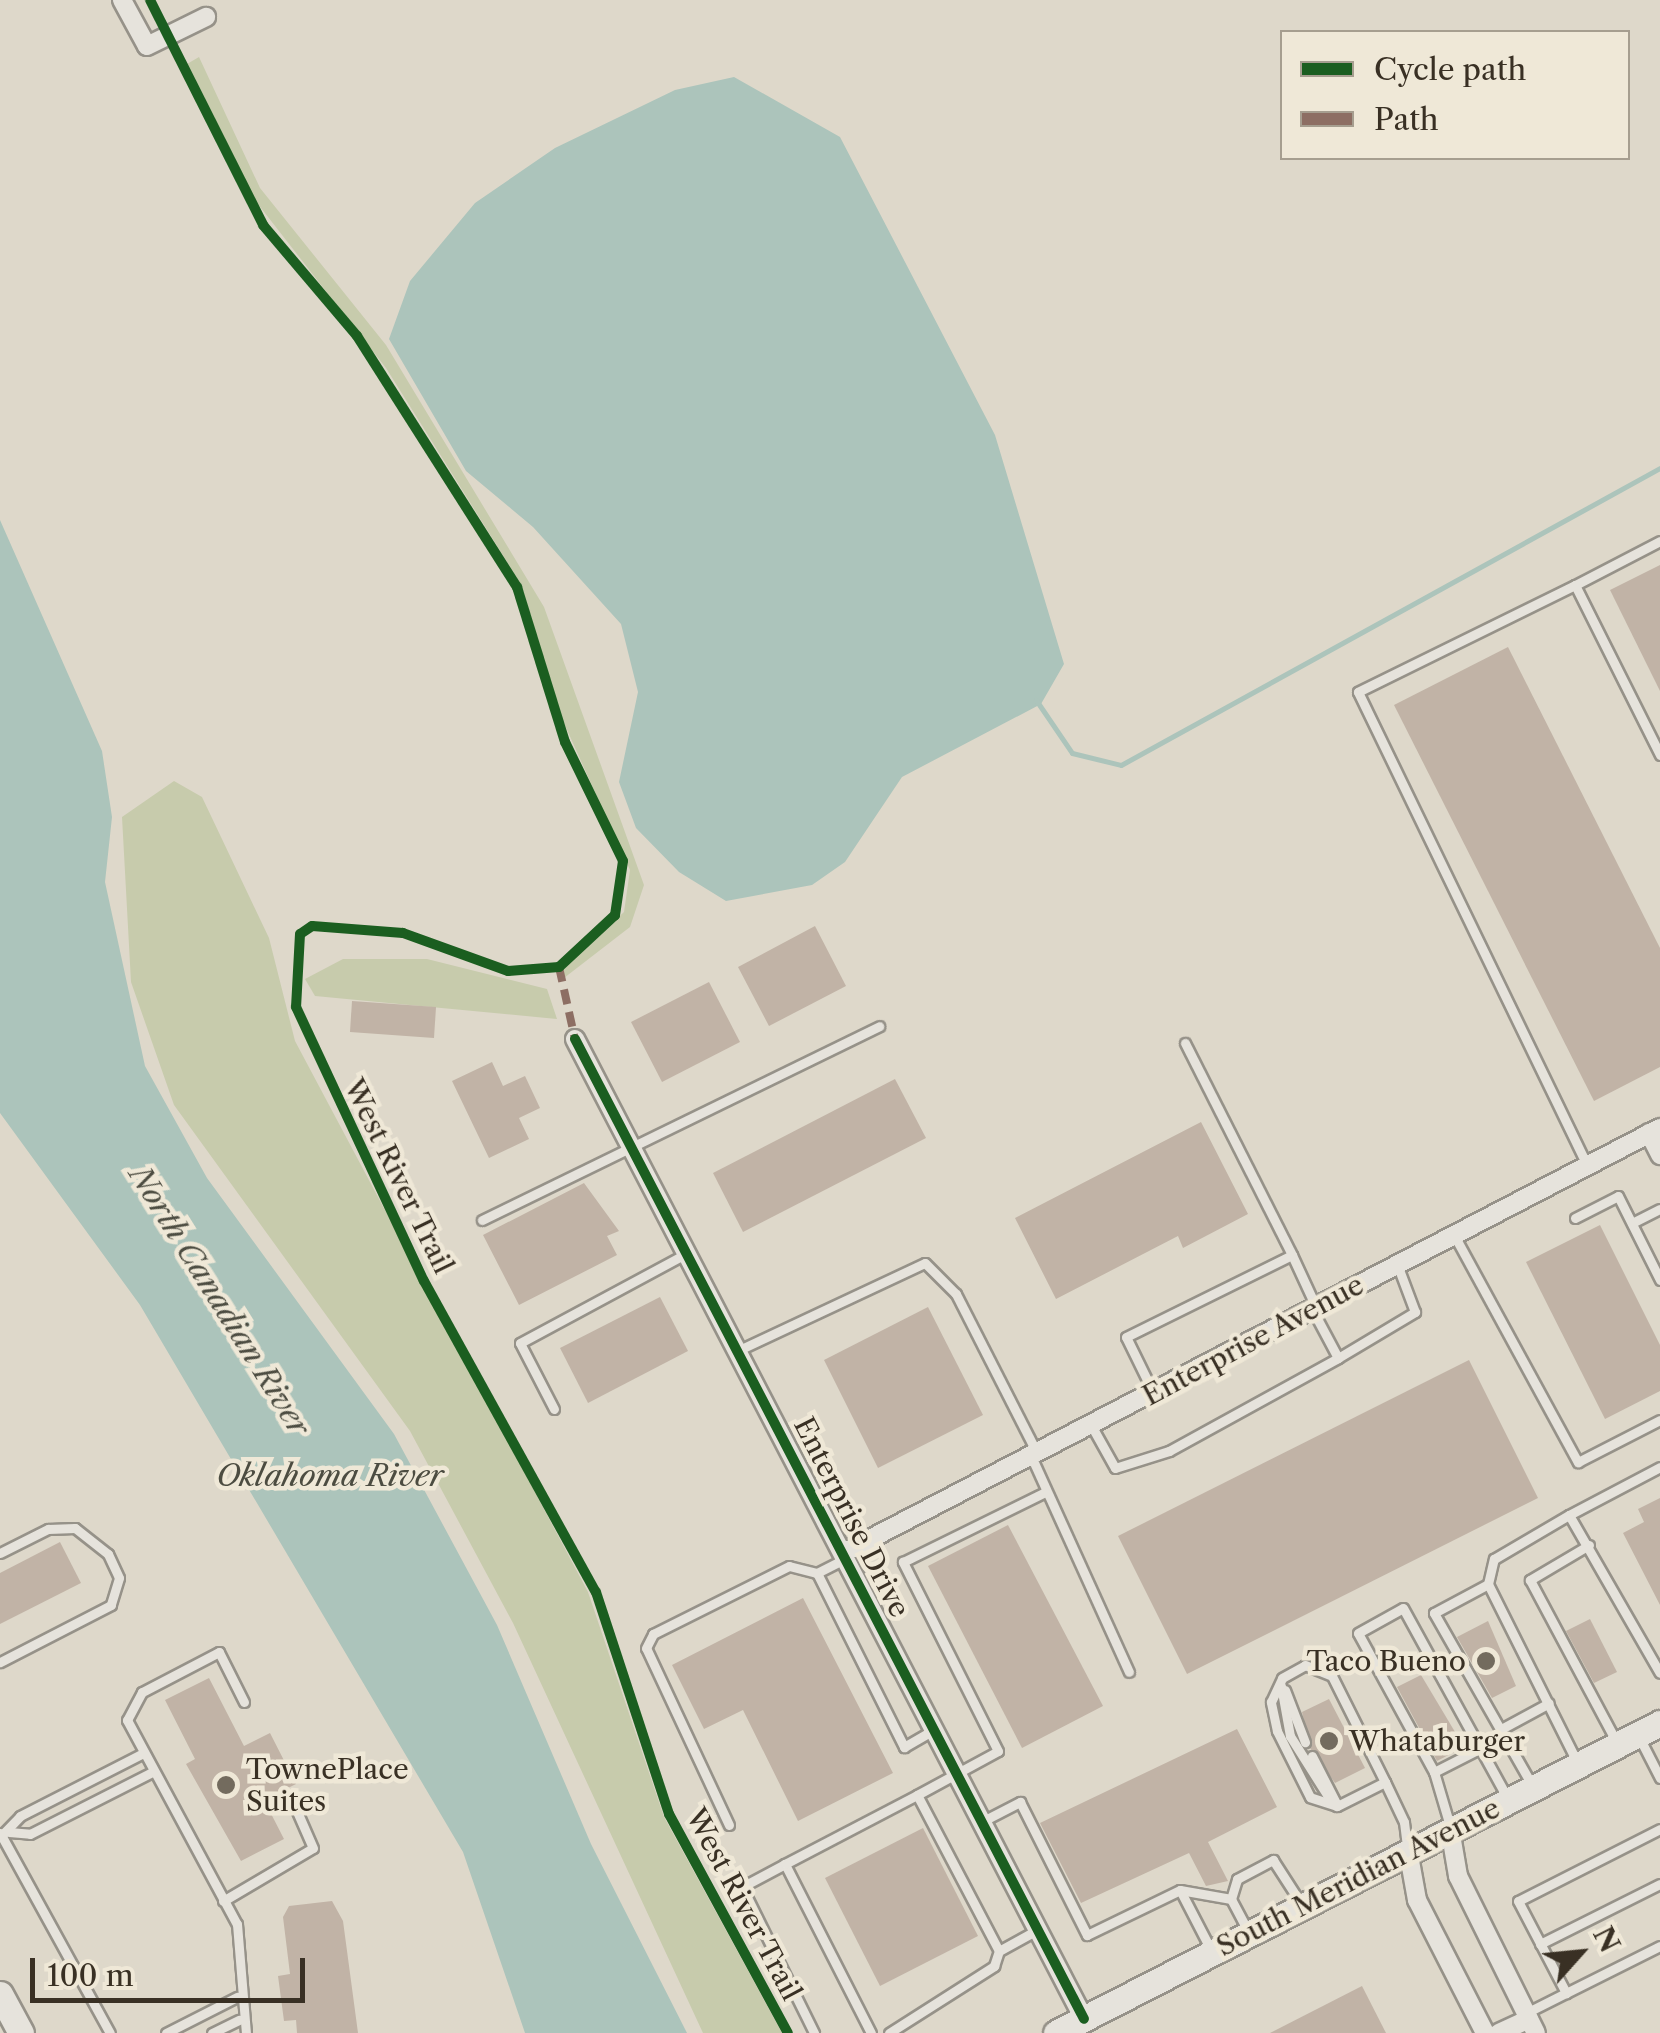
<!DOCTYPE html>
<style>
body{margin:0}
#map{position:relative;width:1660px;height:2033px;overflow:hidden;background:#ded8ca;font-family:"Libre Caslon Text",serif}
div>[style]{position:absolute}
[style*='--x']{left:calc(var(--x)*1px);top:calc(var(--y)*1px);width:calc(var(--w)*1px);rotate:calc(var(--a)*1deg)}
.green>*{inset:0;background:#c7cbac}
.water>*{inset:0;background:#acc4bb}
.stream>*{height:5px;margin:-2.5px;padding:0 2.5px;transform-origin:2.5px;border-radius:2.5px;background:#acc4bb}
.building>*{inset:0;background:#c1b3a6}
.roads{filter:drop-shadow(2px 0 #969289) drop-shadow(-2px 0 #969289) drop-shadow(0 2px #969289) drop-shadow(0 -2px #969289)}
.lane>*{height:9px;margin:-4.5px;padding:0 4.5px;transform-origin:4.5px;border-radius:4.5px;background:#e6e3dc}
.street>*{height:18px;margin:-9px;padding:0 9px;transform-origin:9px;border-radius:9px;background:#e6e3dc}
.secondary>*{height:25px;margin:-12.5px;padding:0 12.5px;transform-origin:12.5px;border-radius:12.5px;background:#e6e3dc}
.quiet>*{height:8px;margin-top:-4px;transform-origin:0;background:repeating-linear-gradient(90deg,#8d6e63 0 15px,transparent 0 23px)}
.cycleway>*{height:10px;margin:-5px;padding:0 5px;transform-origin:5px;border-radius:5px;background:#1b5e20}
.dots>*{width:28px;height:28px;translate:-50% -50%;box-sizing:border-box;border:5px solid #efe8d7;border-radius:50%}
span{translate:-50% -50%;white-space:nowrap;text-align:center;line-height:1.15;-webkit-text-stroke:9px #efe8d7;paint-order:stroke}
.street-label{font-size:28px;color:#393024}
.poi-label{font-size:28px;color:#393024}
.right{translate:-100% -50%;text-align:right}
.left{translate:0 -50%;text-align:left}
.water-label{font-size:30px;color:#4c4c41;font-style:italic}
.legend{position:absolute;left:1280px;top:30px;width:350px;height:130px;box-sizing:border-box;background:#efe8d7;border:2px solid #a69e8f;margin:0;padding:12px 18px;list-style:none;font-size:30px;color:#393024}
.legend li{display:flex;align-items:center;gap:20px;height:50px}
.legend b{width:50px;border:2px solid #a69e8f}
.north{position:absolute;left:1530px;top:1903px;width:100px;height:100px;-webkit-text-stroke:8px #efe8d7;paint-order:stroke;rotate:63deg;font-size:28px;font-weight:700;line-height:40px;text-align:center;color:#393024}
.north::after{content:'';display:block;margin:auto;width:35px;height:45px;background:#393024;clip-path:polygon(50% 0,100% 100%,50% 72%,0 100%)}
.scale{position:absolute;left:30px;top:1958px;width:275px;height:45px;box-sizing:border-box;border:5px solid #393024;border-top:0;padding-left:12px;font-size:30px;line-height:35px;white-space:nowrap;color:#393024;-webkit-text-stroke:8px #efe8d7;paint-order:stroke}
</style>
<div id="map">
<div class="green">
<div style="clip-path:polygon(199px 57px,260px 188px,386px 345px,544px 607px,644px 885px,630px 927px,564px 978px,562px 969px,624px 912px,630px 870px,563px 721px,521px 584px,386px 368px,250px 194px,187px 64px)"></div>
<div style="clip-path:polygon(174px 781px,202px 797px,269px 938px,295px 1041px,588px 1592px,664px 1817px,782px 2033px,703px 2033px,513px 1623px,410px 1431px,174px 1105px,131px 982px,122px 817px)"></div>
<div style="clip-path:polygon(343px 959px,427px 959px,547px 989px,557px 1019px,315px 996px,305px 979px)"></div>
</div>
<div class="water">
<div style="clip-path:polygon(734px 77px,840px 137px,995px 435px,1064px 664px,1041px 704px,902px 777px,845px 862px,812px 885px,726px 901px,679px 872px,636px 828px,619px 782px,638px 692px,621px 624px,533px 527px,466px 471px,389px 339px,410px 281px,475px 203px,555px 148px,675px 90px)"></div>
<div style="clip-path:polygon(0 520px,102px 751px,112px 817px,105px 882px,145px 1066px,207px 1178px,394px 1434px,497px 1625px,591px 1844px,687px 2033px,525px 2033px,463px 1852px,140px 1305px,0 1113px)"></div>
</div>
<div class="stream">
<div style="--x:1036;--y:700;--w:64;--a:55.8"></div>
<div style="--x:1072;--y:753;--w:50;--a:13.8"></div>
<div style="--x:1121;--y:765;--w:615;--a:-28.86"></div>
</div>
<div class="building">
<div style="clip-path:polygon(1660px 565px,1660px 691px,1610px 590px)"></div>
<div style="clip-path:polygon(1508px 647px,1660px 948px,1660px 1067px,1594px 1101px,1394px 705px)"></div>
<div style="clip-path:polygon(815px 926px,846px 986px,769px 1026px,738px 967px)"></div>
<div style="clip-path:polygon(709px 982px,740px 1042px,662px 1082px,631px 1022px)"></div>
<div style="clip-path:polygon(352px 1001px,436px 1007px,434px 1038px,350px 1032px)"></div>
<div style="clip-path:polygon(492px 1062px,503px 1086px,525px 1076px,540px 1108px,519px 1118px,529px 1139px,489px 1158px,452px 1081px)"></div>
<div style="clip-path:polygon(895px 1079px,926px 1138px,743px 1232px,713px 1173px)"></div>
<div style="clip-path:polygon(1201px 1122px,1248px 1214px,1183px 1248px,1178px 1236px,1056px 1299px,1015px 1218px)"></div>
<div style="clip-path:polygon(584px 1183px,619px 1231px,607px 1236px,617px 1255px,519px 1305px,483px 1235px)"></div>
<div style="clip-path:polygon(1600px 1225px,1660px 1345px,1660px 1391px,1605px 1419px,1526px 1262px)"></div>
<div style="clip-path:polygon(660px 1297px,688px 1351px,588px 1403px,560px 1348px)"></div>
<div style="clip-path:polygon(928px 1307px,983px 1415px,878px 1468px,824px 1360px)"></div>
<div style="clip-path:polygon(1469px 1360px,1538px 1498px,1187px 1674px,1118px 1536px)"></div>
<div style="clip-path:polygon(1660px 1498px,1660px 1605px,1623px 1533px,1644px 1522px,1638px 1509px)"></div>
<div style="clip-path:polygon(1008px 1525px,1103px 1706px,1022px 1748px,928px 1566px)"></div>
<div style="clip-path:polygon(60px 1542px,81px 1583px,0 1624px,0 1573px)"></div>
<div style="clip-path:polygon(803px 1598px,893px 1773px,798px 1821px,743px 1710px,704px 1729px,672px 1665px)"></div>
<div style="clip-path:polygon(1590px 1619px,1617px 1672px,1594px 1683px,1566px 1631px)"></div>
<div style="clip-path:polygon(1488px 1621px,1516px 1686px,1492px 1698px,1457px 1637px)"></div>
<div style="clip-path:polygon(1421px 1675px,1464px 1747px,1437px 1761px,1397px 1687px)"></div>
<div style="clip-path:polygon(209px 1678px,244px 1746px,270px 1733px,296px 1784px,264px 1800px,284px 1839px,241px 1861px,186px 1764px,195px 1759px,165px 1700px)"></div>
<div style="clip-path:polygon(1329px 1699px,1365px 1768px,1335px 1783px,1310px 1748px,1302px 1712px)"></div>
<div style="clip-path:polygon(1237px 1729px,1277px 1807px,1208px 1842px,1228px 1881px,1206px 1886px,1189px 1853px,1081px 1903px,1040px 1823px)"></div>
<div style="clip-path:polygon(923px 1828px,978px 1936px,880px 1986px,825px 1878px)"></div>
<div style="clip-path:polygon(332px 1901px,343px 1921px,358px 2033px,297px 2033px,296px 2020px,284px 2021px,278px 1976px,290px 1974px,283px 1917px,289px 1906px)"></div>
<div style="clip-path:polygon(1362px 1986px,1386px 2033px,1270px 2033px)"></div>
</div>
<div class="roads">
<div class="lane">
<div style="--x:1660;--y:541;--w:96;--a:152.6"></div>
<div style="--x:1575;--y:585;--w:190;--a:63.4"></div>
<div style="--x:1575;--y:585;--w:242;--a:153.8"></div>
<div style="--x:1358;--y:692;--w:526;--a:64.17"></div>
<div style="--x:1185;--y:1043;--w:237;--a:63.2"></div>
<div style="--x:1575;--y:1218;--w:48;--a:-27.1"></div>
<div style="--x:1618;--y:1196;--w:94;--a:63.4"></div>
<div style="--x:482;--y:1220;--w:442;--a:-26"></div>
<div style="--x:1632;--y:1223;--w:31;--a:-27"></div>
<div style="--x:1454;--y:1235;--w:259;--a:61.4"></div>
<div style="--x:1578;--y:1462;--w:92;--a:-27.1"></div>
<div style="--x:739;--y:1350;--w:205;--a:-25.1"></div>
<div style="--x:925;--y:1263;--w:44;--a:45"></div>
<div style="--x:956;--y:1294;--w:178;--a:63"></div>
<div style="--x:1338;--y:1358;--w:90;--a:-30.9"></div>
<div style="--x:1415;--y:1312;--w:51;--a:-110.6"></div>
<div style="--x:1153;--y:1392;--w:61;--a:-116.1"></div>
<div style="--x:1126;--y:1337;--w:185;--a:-26.3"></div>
<div style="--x:1292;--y:1255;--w:57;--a:65.2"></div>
<div style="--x:554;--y:1409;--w:74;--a:-117.3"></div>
<div style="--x:520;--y:1343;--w:187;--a:-28.3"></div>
<div style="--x:1091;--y:1425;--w:49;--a:60.8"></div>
<div style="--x:1115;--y:1468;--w:57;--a:-17.5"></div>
<div style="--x:1169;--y:1451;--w:193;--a:-28.8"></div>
<div style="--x:1338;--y:1358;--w:55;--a:-118"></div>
<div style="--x:1031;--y:1456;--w:237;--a:65.6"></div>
<div style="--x:1569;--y:1515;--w:103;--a:-27.8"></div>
<div style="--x:1589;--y:1545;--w:69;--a:149.3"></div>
<div style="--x:1530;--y:1580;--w:183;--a:61.9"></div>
<div style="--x:0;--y:1553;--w:54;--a:-26.6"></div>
<div style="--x:48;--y:1529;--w:27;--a:-2"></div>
<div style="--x:75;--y:1528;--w:42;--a:38.2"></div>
<div style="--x:108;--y:1554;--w:26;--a:65"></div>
<div style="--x:119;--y:1578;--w:28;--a:107"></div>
<div style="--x:111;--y:1605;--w:125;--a:152.8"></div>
<div style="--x:817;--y:1573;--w:33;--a:-27"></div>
<div style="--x:1488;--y:1584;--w:26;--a:-77"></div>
<div style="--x:1494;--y:1559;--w:87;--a:-30.4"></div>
<div style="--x:1569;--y:1515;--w:182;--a:60.1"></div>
<div style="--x:1281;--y:1686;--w:51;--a:79.8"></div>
<div style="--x:1290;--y:1736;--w:77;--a:57.8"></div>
<div style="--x:1285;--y:1690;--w:56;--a:69"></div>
<div style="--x:244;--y:1702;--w:56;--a:-116.6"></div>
<div style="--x:219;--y:1652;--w:87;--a:152.5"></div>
<div style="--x:142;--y:1692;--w:32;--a:118"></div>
<div style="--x:127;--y:1720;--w:232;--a:61.7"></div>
<div style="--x:237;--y:1924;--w:109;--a:85.3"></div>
<div style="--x:1503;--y:1728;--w:52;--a:-28.5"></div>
<div style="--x:1639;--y:1737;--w:46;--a:62.9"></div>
<div style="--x:1312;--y:1756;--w:53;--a:62.9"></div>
<div style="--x:1434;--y:1772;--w:48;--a:-27.1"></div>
<div style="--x:1385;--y:1782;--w:54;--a:153.4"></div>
<div style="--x:1337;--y:1806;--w:28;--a:-162"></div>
<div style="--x:1310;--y:1797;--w:74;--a:-116.6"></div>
<div style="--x:1277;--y:1731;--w:30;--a:-102"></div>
<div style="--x:1271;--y:1702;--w:26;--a:-65"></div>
<div style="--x:1282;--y:1678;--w:26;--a:-29"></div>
<div style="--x:1305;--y:1665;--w:29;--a:22"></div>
<div style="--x:1332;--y:1676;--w:119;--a:63.4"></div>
<div style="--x:1385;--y:1782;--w:44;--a:64.6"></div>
<div style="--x:1404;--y:1822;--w:25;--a:83"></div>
<div style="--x:1532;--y:1785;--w:198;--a:-119.7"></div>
<div style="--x:1434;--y:1613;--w:61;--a:-28.2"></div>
<div style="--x:1488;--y:1584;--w:199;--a:63.4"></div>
<div style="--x:983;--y:1821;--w:42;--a:-27.2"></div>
<div style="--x:1020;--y:1802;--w:149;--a:63.3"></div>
<div style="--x:1087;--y:1935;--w:103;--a:-25.8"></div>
<div style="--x:1180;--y:1890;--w:68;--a:62.7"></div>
<div style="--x:729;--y:1825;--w:195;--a:-115.1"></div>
<div style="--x:646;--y:1648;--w:16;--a:-63"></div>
<div style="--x:653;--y:1634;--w:152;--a:-26.6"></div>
<div style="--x:789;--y:1566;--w:29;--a:14"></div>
<div style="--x:817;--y:1573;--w:195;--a:63.4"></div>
<div style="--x:904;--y:1747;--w:34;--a:-30"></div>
<div style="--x:1450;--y:1826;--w:56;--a:-106.5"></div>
<div style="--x:1434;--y:1772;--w:158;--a:-118.7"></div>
<div style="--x:1358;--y:1633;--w:51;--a:-29.1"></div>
<div style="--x:1403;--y:1608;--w:216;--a:61.2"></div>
<div style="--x:1660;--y:1829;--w:159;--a:153.1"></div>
<div style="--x:1518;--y:1901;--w:104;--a:62.4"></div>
<div style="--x:1566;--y:1993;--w:105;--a:-26.6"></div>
<div style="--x:9;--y:1832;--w:21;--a:5"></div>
<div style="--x:30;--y:1834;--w:137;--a:-26.9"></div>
<div style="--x:0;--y:1833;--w:228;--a:61.2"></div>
<div style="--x:0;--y:1837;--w:29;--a:-46"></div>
<div style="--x:20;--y:1816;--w:138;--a:-27.1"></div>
<div style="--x:785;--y:1864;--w:49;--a:151.9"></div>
<div style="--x:742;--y:1887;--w:163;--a:63.7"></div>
<div style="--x:1180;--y:1890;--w:52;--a:10"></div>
<div style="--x:1231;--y:1899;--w:34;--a:62"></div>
<div style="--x:1231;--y:1899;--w:21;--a:-73"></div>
<div style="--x:1237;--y:1879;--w:41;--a:-27.8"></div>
<div style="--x:1273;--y:1860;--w:54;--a:57.2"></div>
<div style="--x:223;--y:1901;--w:104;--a:-30.5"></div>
<div style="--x:313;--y:1848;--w:43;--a:-113.6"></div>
<div style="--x:1037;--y:1930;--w:43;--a:151.1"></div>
<div style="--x:999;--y:1951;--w:176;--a:-117.7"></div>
<div style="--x:917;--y:1795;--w:92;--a:-28.5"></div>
<div style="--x:998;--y:1751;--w:212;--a:-116.7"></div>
<div style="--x:903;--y:1562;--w:158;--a:-26.2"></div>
<div style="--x:1540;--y:1944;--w:134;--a:-26.6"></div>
<div style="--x:1526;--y:2013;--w:45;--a:-26.6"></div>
<div style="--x:166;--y:2033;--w:80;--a:-26.9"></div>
<div style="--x:212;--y:2033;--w:30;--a:-26"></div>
<div style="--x:871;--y:2033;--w:190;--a:-117"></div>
<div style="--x:785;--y:1864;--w:149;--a:-27.6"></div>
<div style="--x:889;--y:2033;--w:125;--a:-32.5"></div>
<div style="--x:994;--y:1966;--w:16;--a:-72"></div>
</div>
<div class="street">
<div style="--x:122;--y:0;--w:52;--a:61.5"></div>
<div style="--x:147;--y:46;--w:66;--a:-26.2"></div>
<div style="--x:575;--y:1039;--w:1104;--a:62.55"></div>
<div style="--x:1649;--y:1133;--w:25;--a:63"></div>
<div style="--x:845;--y:1552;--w:919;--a:-27.49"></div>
<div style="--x:1450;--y:1829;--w:48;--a:80.3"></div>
<div style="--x:1458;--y:1876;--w:175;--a:63.6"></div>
<div style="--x:1408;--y:1850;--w:51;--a:79.8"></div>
<div style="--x:1417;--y:1900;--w:149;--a:62.9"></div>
<div style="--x:1499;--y:2033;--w:33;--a:-25"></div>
</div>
<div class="secondary">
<div style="--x:0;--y:1994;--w:44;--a:61.7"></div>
<div style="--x:1056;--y:2033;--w:679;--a:-27.17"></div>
</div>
</div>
<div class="quiet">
<div style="--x:559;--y:967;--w:74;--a:77.5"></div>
</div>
<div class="cycleway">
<div style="--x:150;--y:0;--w:252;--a:63.3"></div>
<div style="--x:263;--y:225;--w:145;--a:49.7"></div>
<div style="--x:357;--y:336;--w:298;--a:57.5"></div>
<div style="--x:517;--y:587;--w:162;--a:72.8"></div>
<div style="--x:565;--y:742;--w:132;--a:64"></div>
<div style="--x:623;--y:861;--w:55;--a:98.4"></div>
<div style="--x:615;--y:915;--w:76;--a:137.1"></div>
<div style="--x:559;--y:967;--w:51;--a:175.5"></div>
<div style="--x:508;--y:971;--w:112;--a:-160.1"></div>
<div style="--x:403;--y:933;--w:91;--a:-175.6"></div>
<div style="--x:312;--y:926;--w:14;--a:146"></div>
<div style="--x:300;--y:934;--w:73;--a:93.1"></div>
<div style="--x:296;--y:1007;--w:302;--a:65"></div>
<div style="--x:424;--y:1281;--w:355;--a:61.1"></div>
<div style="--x:596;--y:1592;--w:234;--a:71.8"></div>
<div style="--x:669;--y:1814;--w:249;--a:61.5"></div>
<div style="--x:575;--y:1039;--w:1104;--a:62.55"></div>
</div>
<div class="dots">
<div style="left:1486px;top:1661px;background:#736b5e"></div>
<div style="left:1329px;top:1741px;background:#736b5e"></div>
<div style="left:226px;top:1785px;background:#736b5e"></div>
</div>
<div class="street-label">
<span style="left:399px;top:1176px;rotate:64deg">West River Trail</span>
<span style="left:1253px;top:1340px;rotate:-28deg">Enterprise Avenue</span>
<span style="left:852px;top:1517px;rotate:63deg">Enterprise Drive</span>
<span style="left:1358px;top:1877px;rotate:-27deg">South Meridian Avenue</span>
<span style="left:744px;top:1904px;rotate:62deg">West River Trail</span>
</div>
<div class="poi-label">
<span class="right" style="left:1466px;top:1661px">Taco Bueno</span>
<span class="left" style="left:1349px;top:1741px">Whataburger</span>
<span class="left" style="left:246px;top:1785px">TownePlace<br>Suites</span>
</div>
<div class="water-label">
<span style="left:219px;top:1301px;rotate:58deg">North Canadian River</span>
<span style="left:330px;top:1476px">Oklahoma River</span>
</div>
<ul class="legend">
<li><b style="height:12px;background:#1b5e20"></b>Cycle path</li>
<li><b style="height:12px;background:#8d6e63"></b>Path</li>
</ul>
<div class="north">N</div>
<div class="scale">100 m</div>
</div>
